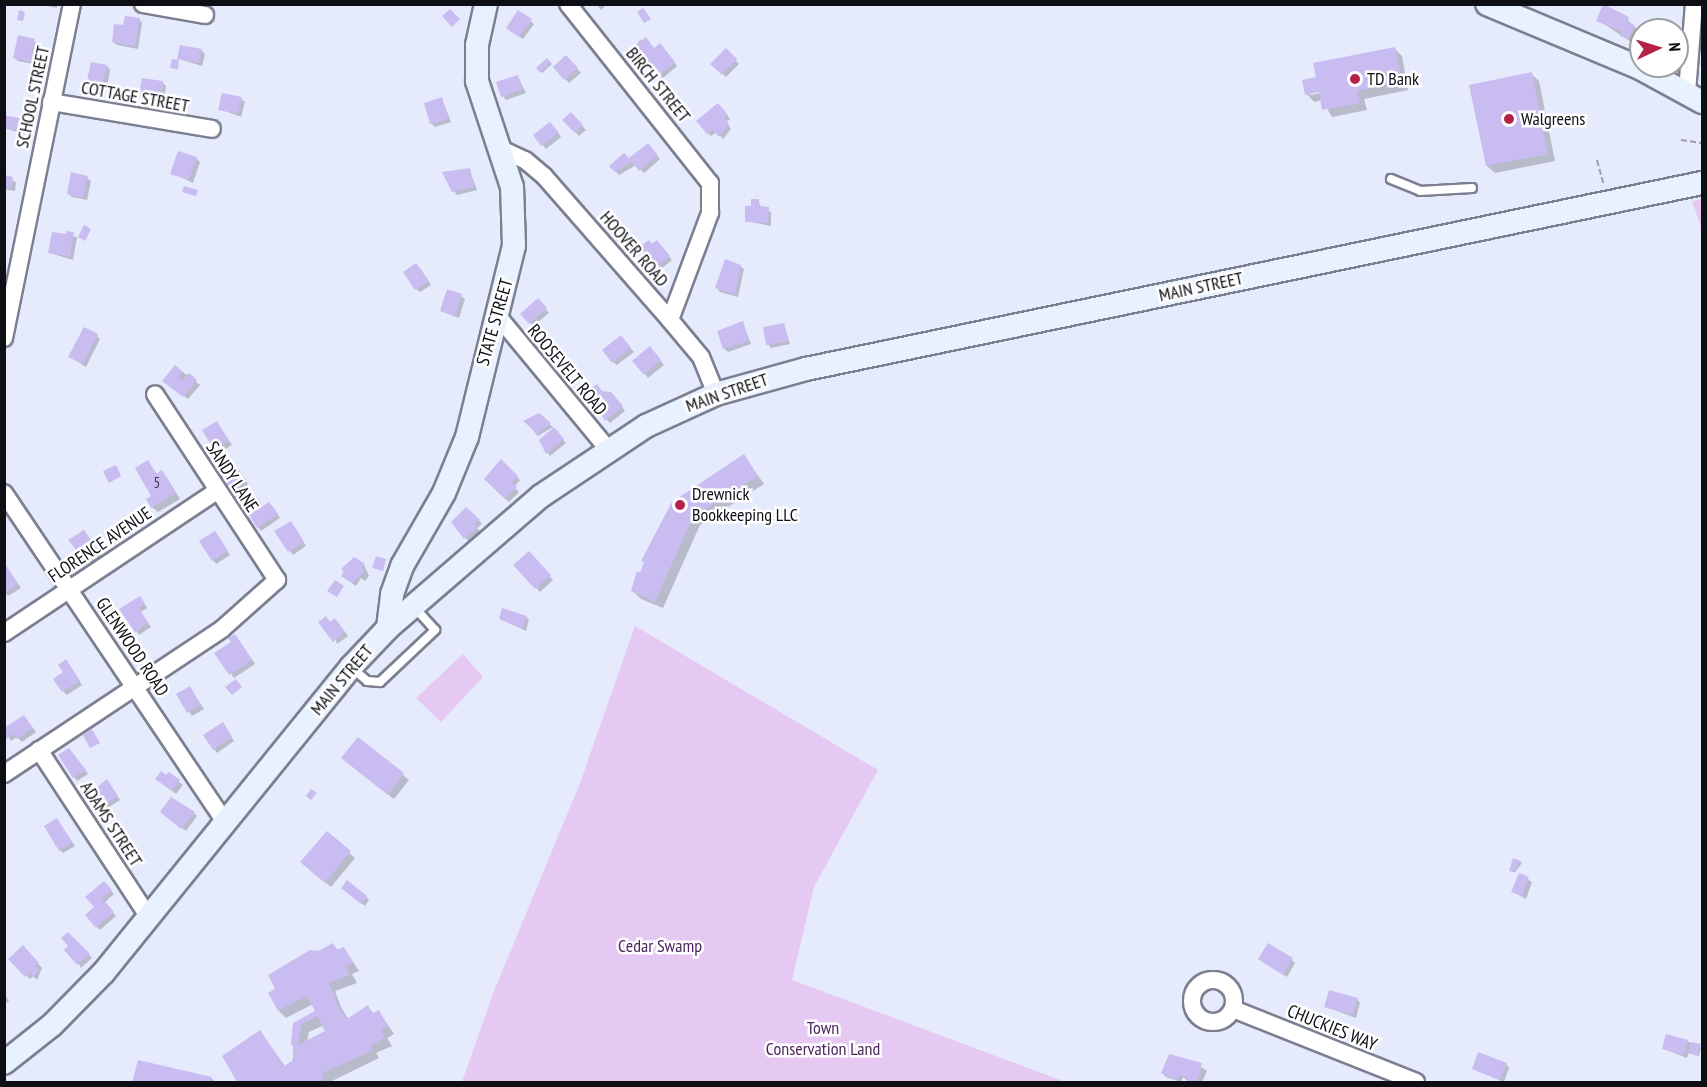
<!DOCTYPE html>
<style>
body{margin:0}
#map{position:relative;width:1707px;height:1087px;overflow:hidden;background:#e6eafd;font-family:"PT Sans Narrow",sans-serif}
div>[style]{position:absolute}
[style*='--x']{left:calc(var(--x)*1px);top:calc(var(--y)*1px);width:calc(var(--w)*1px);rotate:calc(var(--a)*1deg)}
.green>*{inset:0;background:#e6c9f3}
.shadow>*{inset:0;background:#0003}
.building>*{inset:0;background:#c9bcf0}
.path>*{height:2px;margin-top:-1px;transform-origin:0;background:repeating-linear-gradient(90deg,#9c9fad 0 6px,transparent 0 9px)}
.roads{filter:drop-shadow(2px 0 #7b7f90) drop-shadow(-2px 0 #7b7f90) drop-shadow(0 2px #7b7f90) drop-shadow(0 -2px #7b7f90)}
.lane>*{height:8px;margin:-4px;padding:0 4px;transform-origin:4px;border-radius:4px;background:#fff}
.street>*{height:16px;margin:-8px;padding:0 8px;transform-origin:8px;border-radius:8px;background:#fff}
.street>.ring{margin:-8px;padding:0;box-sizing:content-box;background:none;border:16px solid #fff;border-radius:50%}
.secondary>*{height:22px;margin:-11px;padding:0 11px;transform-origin:11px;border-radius:11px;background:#e8f1fe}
.dots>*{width:16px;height:16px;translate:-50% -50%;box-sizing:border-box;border:3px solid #fff;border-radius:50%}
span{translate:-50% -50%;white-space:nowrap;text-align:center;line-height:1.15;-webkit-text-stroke:5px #fff;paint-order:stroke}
.number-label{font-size:15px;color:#3d3a4c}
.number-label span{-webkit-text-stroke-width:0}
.poi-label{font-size:18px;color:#0e0f15}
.left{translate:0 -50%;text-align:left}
.street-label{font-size:18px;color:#0e0f15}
.park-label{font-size:18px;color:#4d255d}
.frame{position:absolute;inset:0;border:6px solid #0e0f15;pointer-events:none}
.north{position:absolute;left:1629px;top:18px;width:60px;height:60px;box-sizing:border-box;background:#fff;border:2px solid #9f9fa1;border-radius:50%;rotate:86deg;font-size:16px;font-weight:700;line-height:24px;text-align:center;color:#0e0f15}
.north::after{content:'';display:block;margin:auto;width:21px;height:27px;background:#b42249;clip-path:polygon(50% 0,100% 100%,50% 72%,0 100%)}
</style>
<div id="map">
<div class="green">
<div style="clip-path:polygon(1702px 199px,1702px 230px,1692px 201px)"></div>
<div style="clip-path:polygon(635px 626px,878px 770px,814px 887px,792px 980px,1066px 1082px,462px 1082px,494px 991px,580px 783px)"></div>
<div style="clip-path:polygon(463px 654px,483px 677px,441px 722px,416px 698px)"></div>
</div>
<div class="shadow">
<div style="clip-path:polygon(38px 4px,57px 4px,57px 8px)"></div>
<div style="clip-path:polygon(596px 4px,607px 4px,601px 10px)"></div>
<div style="clip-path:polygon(519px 12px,534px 24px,523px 39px,511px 31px)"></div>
<div style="clip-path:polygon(1620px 13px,1637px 29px,1631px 42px,1598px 20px)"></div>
<div style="clip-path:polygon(139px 19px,142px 23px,138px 49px,117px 45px,113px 42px,125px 27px)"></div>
<div style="clip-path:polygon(641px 39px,654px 50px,663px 49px,677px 66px,663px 78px,633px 49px)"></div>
<div style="clip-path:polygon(34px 41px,38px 44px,33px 64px,18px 61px,14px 57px)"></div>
<div style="clip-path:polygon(evenodd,1394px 48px,1402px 56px,1408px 90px,1364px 99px,1367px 110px,1332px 117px,1322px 100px,1314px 102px,1307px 94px,1317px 79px,1394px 48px,1326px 89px,1326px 92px,1310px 95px,1310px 92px,1326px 89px)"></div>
<div style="clip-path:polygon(201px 50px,205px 54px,202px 66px,179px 59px)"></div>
<div style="clip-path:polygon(726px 50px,739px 64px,726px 77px,712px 64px)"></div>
<div style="clip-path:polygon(566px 57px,581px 73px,569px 83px,555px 67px)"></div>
<div style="clip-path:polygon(547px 60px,552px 64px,542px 73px,538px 68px)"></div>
<div style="clip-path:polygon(107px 66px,110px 70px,107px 87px,89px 80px)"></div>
<div style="clip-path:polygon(1531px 74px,1539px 81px,1555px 161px,1495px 173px,1487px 166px)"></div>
<div style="clip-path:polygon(518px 77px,526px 93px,506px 100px,503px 96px)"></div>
<div style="clip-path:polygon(162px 82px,166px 86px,164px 101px,141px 94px)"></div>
<div style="clip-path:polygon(241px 99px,245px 102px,241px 117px,220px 109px)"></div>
<div style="clip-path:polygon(442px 99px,451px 122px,435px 127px,431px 123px)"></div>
<div style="clip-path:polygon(722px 108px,730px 119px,726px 122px,731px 129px,723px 139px,717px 132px,711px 136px,708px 133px)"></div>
<div style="clip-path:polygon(571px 114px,586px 130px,579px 136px,564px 120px)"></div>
<div style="clip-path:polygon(4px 117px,23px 120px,27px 124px,25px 134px,4px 128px)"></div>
<div style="clip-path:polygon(554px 127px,561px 137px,546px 149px,535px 135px)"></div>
<div style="clip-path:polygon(648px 145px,660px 159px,644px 173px,636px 165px,619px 175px,611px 166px,630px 160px)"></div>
<div style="clip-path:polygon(196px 158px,200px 162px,193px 183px,172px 173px)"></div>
<div style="clip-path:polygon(469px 169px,477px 190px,457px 195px,454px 191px)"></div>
<div style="clip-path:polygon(4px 177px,16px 182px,15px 191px,4px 189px)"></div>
<div style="clip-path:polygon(87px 178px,91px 181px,87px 200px,72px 197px,68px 193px)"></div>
<div style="clip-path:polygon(758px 201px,762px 208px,771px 212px,771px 226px,746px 221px)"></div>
<div style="clip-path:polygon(53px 233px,77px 237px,73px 260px,50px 253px)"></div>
<div style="clip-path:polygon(656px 242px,672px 260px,661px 269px,645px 246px)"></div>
<div style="clip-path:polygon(740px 266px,744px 269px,738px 297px,720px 292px,717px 288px)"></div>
<div style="clip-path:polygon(420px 268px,431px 285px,420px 292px,416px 289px)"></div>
<div style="clip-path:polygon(461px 296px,465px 299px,459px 318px,441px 311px)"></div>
<div style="clip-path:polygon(538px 300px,549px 313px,533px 326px,522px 314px)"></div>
<div style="clip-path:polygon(742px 322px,751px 344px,728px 352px,724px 348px)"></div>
<div style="clip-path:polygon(784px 325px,790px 344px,771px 348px,768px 344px)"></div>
<div style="clip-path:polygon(97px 336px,100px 339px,86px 367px,70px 357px)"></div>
<div style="clip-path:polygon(624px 341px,634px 352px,617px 365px,613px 362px)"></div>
<div style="clip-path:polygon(653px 352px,664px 365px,648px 378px,645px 374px)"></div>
<div style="clip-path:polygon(176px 367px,200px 385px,188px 399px,168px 384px)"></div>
<div style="clip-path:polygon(603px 392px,615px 397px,625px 411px,610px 423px,603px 415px)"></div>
<div style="clip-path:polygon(539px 415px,553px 427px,538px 436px,525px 421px)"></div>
<div style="clip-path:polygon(217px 423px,232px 445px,219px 453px,204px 431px)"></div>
<div style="clip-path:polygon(557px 433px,566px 443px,550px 456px,540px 440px)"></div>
<div style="clip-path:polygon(744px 456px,764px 484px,700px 525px,663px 608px,641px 599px,633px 591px,641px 575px)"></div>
<div style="clip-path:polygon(501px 461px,520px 480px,514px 487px,519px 492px,509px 502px,486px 479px)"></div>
<div style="clip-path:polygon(148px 462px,158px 475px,162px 472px,167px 478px,180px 499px,158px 512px,152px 507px)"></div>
<div style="clip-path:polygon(241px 474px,248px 484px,236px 492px,233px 489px)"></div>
<div style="clip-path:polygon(263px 507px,273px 507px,280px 518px,261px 531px,258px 527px)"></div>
<div style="clip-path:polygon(470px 510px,482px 524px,477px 528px,481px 532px,469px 542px,454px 523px)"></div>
<div style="clip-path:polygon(294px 526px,306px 546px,293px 555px,277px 532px)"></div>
<div style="clip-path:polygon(84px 531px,102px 556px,91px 563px,70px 541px)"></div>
<div style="clip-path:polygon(218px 536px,230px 555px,216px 564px,213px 560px)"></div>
<div style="clip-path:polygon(529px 553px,553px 580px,540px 592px,516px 565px)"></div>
<div style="clip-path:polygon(364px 565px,369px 576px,365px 581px,361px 578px,356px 586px,342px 576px,345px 566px)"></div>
<div style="clip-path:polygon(5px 566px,21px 588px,8px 596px,4px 592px)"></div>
<div style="clip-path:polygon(143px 601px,147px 608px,141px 612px,151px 627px,139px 635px,121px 609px)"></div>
<div style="clip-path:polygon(526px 617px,529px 620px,526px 631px,500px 618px)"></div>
<div style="clip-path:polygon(330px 623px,338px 623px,348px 636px,337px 644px)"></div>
<div style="clip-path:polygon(238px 639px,255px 664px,234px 678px,217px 653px)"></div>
<div style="clip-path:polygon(69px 665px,82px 685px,67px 695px,63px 691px)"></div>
<div style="clip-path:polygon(190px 688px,204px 709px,192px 716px,178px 695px)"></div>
<div style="clip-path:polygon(24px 717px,36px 732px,22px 742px,17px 737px,11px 741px,4px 730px)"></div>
<div style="clip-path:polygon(226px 728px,234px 741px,217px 753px,214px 749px)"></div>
<div style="clip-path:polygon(358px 739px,409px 780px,394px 799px,348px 763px)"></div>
<div style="clip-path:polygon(72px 753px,88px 774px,77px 781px,60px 756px)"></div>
<div style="clip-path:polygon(169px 774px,183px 785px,176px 794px,161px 782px)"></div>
<div style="clip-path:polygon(110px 785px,120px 800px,102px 812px,98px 809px)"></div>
<div style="clip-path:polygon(194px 813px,197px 816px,186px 831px,165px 815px)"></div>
<div style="clip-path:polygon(57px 820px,75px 846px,63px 853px,60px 850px)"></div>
<div style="clip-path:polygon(327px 833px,355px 858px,331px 887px,308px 868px)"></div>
<div style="clip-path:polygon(1514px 860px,1522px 863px,1515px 872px,1512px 872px)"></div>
<div style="clip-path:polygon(1519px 875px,1532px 882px,1526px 899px,1513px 892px)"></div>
<div style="clip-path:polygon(104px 883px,114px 894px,104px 903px,116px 916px,100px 930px,87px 915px,96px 908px)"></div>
<div style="clip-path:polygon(346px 891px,366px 897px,369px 900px,365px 906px)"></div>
<div style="clip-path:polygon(68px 934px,92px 958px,81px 968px,70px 946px)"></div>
<div style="clip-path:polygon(evenodd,333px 945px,339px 951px,344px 948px,359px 971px,352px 974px,357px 983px,335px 991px,341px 1007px,349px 1020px,368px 1007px,374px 1014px,379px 1012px,394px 1034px,387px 1038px,392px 1046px,376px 1053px,379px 1058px,330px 1082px,238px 1082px,224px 1056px,260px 1032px,285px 1066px,293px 1062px,294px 1024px,317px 1011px,313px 1004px,286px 1018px,279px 1011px,277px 990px,289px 963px,333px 945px,324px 1025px,327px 1031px,307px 1042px,309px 1032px,324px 1025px)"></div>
<div style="clip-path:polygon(23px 947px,42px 968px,37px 980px,33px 976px,30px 979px,10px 959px)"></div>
<div style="clip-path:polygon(1292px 960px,1295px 963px,1287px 977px,1263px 962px)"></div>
<div style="clip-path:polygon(4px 994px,9px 1001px,4px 1004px)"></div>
<div style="clip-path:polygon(1357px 999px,1360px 1003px,1356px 1018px,1326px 1007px)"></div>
<div style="clip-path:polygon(1687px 1041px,1701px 1047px,1699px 1056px,1689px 1052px,1687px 1058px,1664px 1049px)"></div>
<div style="clip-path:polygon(1170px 1056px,1203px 1068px,1207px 1071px,1202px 1082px,1189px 1082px,1183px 1077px,1181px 1082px,1166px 1077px,1162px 1073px)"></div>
<div style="clip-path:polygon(139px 1062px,211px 1078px,216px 1082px,134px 1082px)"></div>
<div style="clip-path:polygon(1506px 1064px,1509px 1068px,1504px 1082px,1473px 1069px)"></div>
</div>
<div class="building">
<div style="clip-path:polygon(1603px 4px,1629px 17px,1627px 22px,1634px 25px,1628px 39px,1620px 36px,1622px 32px,1596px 21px)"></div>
<div style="clip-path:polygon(643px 8px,651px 19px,644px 23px,637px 12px)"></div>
<div style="clip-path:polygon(450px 9px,460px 19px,452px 27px,442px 16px)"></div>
<div style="clip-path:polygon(19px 10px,25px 12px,23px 21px,17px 20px)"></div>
<div style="clip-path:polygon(518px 10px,532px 19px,519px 37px,506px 28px)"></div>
<div style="clip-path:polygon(125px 16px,140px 18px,135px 46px,112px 42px,114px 24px,123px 25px)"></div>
<div style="clip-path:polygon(18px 35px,35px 39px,30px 62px,13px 58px)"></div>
<div style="clip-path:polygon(646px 37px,654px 48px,660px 43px,675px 62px,658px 76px,631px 49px)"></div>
<div style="clip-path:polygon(180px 45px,202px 49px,199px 63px,177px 59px)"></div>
<div style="clip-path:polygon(1395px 47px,1402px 82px,1357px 91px,1360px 103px,1322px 110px,1319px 92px,1305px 95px,1302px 80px,1316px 77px,1313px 63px)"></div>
<div style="clip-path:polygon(726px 48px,737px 59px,722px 75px,710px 64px)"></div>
<div style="clip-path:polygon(566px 55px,578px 68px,564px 80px,553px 67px)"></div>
<div style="clip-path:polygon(547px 58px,551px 62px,540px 73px,536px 68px)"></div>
<div style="clip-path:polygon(172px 59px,179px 60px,178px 69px,170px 68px)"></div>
<div style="clip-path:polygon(91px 62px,107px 65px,103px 84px,87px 81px)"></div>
<div style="clip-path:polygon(1532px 72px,1548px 154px,1486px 166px,1469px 85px)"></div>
<div style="clip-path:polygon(518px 75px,523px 89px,501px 97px,496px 82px)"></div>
<div style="clip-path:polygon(142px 78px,163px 81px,161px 98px,139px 95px)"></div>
<div style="clip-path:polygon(222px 93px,242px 97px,238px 114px,218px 110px)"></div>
<div style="clip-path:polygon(442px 97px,448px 119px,430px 124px,424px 103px)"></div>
<div style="clip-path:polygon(718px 103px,728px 115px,724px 118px,729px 124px,719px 137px,713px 130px,707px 134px,696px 121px)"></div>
<div style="clip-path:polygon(571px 112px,583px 125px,575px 133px,562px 120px)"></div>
<div style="clip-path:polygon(4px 115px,24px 119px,22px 131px,4px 128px)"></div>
<div style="clip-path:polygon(550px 122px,559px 133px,541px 146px,533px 135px)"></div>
<div style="clip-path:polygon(648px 143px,658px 155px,639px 171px,632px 162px,615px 172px,609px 166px,624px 153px,629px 158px)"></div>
<div style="clip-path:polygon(178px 151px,197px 157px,189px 180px,170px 174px)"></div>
<div style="clip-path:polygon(470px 168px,474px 187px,452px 192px,442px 172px)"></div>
<div style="clip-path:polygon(71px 172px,88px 176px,83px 198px,67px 194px)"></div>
<div style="clip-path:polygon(4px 175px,13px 177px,11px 188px,4px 187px)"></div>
<div style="clip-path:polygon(184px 186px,198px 190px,196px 196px,182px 192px)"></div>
<div style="clip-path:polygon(751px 199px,759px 199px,759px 206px,769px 207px,768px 223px,745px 222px,745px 206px,751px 206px)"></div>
<div style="clip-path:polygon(84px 225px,91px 229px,85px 241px,78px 237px)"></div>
<div style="clip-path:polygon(66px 231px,74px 232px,70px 257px,48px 253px,52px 232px,66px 234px)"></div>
<div style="clip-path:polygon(649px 240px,652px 244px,657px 240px,670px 256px,656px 267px,643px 251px,642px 245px)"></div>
<div style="clip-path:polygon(725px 259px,741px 265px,735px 295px,715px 288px)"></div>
<div style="clip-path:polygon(416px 263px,429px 281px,415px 290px,403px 272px)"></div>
<div style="clip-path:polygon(447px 289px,462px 294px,455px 316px,440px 311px)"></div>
<div style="clip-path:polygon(538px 298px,547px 308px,529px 324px,520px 314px)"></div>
<div style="clip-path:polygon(743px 321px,749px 341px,723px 349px,717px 331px)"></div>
<div style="clip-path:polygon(784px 323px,788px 341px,766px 345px,763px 327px)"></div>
<div style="clip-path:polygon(84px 327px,98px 334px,83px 364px,68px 357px)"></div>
<div style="clip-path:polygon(621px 335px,631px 348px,612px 363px,602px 350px)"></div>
<div style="clip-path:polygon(650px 346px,661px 360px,644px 375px,632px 361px)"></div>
<div style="clip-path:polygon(175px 365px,183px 372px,178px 377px,182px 380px,189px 373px,197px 380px,183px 397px,162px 381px)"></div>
<div style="clip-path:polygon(597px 384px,602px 391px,611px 392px,623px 406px,605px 421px,587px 392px)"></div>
<div style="clip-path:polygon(539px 413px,551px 423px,538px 434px,523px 421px)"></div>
<div style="clip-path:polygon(217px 421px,229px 441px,214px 450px,202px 430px)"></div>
<div style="clip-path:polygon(554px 427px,564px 439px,546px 454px,539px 440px)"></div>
<div style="clip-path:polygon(744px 454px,758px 476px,693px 517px,655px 602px,631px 591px,637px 571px,640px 573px,644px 562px,641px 561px,672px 502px)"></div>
<div style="clip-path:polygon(501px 459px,518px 476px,512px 482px,517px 487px,505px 499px,484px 479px)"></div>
<div style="clip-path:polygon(148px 460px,156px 474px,162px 470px,176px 493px,151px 508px,146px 499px,151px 496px,135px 468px)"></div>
<div style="clip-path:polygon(116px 465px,121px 476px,109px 483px,103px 471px)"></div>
<div style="clip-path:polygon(238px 468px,246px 480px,231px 490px,223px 478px)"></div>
<div style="clip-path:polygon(256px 496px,263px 506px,269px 502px,278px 514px,257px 528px,243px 504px)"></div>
<div style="clip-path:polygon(466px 507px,480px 520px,474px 524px,478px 528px,464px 539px,451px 522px)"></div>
<div style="clip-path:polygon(291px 521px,304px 542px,288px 552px,274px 531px)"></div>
<div style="clip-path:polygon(84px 530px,99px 552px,86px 561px,68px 540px)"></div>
<div style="clip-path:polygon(215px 531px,228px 551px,212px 561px,199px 541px)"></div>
<div style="clip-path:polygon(529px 551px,551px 575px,535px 589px,513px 565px)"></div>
<div style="clip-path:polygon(376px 556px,386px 559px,383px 571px,372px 568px)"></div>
<div style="clip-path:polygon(354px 557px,365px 564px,362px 568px,366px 571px,352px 583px,341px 576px,344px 571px,341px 569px)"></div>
<div style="clip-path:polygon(4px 562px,18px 584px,4px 593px)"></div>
<div style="clip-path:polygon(335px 580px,344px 586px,337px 597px,327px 591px)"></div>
<div style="clip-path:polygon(140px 596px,145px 604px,139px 608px,148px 623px,135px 632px,119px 609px)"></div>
<div style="clip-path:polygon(502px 608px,527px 616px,522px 629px,499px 619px)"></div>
<div style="clip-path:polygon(326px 616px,330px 622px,335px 618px,345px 632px,333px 642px,318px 622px)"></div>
<div style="clip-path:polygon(235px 634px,252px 660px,229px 675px,214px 653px,231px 642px,228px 638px)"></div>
<div style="clip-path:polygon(66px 659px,80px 681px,62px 692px,53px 679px,63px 672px,58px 665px)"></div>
<div style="clip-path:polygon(236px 679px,242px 687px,232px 695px,225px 687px)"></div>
<div style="clip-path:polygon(190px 686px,201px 705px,187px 713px,176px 694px)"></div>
<div style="clip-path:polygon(24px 715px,33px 728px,17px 739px,14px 734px,6px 739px,4px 728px)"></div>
<div style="clip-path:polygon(223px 722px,232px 737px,213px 750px,203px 735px)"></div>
<div style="clip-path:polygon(92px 729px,100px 743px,90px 748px,83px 735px)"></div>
<div style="clip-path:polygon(358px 737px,404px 773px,388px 795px,341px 758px)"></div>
<div style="clip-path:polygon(69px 748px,86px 770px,73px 778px,58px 755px)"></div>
<div style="clip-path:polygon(161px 771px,166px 775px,169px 772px,180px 780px,172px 791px,155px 779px)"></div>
<div style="clip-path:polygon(107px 779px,118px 796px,97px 810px,88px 795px)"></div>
<div style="clip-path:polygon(311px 789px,317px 793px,311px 800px,306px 796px)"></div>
<div style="clip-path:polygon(171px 797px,195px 812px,181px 829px,160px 812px)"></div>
<div style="clip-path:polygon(57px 818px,72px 842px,59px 851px,44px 826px)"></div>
<div style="clip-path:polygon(327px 831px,351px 851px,325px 883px,300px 862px)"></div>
<div style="clip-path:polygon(1513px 858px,1521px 861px,1513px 872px,1509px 871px)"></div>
<div style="clip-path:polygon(1519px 873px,1529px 877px,1522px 896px,1511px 892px)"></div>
<div style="clip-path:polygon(347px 880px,367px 896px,361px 904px,341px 888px)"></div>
<div style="clip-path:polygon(104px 881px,112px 890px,102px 898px,114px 912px,96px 928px,85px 915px,94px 907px,85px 897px)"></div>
<div style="clip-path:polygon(68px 932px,90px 954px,77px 965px,64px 950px,68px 946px,61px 938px)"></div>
<div style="clip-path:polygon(evenodd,333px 943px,337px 950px,344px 947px,353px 963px,346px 966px,350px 975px,329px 983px,339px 1008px,347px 1019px,368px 1005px,372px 1014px,379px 1010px,388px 1026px,381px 1030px,385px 1038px,370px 1045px,372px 1051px,322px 1073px,325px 1078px,316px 1082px,237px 1082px,222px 1056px,260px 1030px,284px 1066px,292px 1061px,295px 1051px,291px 1043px,293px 1023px,315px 1011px,307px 996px,278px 1011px,268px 993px,275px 989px,268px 975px,310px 950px,319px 951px,333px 943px,317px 1016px,325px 1031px,298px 1045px,301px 1025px,317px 1016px)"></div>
<div style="clip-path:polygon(1268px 943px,1293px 958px,1283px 975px,1258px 959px)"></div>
<div style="clip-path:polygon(23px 945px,39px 963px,35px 967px,39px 971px,33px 977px,29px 973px,25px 977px,8px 959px)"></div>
<div style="clip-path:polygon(1329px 990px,1358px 998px,1353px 1015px,1324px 1007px)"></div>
<div style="clip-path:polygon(1666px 1034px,1688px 1040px,1684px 1055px,1662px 1049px)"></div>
<div style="clip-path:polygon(1691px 1042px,1701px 1044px,1697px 1056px,1688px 1053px)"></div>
<div style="clip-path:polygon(1478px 1052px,1507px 1063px,1500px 1080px,1472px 1069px)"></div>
<div style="clip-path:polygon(1169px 1054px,1202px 1063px,1197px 1082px,1187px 1082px,1189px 1079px,1179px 1075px,1177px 1080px,1161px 1073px)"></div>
<div style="clip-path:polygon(138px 1060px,212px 1077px,210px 1082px,132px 1082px)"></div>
</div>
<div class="path">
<div style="--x:1681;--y:140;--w:21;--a:8"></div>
<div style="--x:1597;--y:160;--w:27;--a:75"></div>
</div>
<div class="roads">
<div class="lane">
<div style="--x:1391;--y:179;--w:31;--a:22"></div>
<div style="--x:1420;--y:191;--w:52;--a:-3.3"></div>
<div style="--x:351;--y:667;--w:21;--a:41"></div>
<div style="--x:367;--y:681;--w:13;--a:4"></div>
<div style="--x:380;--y:682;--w:76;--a:-43.4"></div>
<div style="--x:435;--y:630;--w:30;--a:-132"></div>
</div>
<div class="street">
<div style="--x:143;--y:4;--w:63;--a:10.1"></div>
<div style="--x:568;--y:4;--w:228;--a:51.6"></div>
<div style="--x:710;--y:183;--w:30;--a:90"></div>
<div style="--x:710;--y:213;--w:114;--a:110.5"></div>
<div style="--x:1687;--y:92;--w:88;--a:-85.5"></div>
<div style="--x:51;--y:102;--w:163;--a:9.5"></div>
<div style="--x:501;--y:149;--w:26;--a:25"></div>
<div style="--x:525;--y:160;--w:25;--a:40"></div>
<div style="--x:544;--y:176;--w:191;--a:48.8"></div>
<div style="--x:670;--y:320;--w:48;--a:50"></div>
<div style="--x:701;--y:357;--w:40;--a:68"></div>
<div style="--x:497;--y:315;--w:174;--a:50.4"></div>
<div style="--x:4;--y:338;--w:341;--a:-78.5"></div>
<div style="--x:4;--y:493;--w:398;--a:56.1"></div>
<div style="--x:4;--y:633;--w:256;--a:-33.7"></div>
<div style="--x:39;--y:750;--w:202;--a:56.7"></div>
<div style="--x:4;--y:774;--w:262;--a:-33.6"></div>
<div style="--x:222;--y:629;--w:74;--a:-41.7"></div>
<div style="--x:277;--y:580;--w:222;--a:-123.3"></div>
<div class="ring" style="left:1192px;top:980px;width:26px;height:26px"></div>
<div style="--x:1233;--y:1009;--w:197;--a:21.7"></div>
</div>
<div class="secondary">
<div style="--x:1487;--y:4;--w:166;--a:22.7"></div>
<div style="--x:1640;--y:68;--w:71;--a:28.7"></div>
<div style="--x:388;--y:628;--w:34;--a:-83"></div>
<div style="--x:392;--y:594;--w:30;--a:-70"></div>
<div style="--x:402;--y:566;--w:84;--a:-60.1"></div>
<div style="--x:444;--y:493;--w:61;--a:-67.7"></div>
<div style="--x:467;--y:437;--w:197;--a:-76.2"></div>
<div style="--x:514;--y:246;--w:59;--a:-91.9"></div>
<div style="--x:512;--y:187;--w:112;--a:-108.3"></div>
<div style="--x:477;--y:81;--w:36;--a:-90"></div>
<div style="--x:477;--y:45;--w:42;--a:-77.6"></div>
<div style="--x:4;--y:1063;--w:61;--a:-38.4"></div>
<div style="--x:52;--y:1025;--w:74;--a:-45.5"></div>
<div style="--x:104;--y:972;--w:392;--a:-51"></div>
<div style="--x:351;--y:667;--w:54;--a:-46.5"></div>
<div style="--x:388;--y:628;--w:202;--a:-40.8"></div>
<div style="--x:541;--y:496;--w:126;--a:-33.7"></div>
<div style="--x:646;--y:426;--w:77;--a:-24.6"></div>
<div style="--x:716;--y:394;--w:93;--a:-15.5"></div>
<div style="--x:806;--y:369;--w:915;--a:-11.73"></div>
</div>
</div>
<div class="dots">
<div style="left:1355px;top:79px;background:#b42249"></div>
<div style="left:1509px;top:119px;background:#b42249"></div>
<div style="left:680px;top:505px;background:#b42249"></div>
</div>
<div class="number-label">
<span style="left:157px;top:483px">5</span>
</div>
<div class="poi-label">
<span class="left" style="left:1367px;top:79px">TD Bank</span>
<span class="left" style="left:1521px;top:119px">Walgreens</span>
<span class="left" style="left:692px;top:505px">Drewnick<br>Bookkeeping LLC</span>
</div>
<div class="street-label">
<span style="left:658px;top:85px;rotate:51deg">BIRCH STREET</span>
<span style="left:33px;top:97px;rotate:-78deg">SCHOOL STREET</span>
<span style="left:135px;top:97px;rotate:10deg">COTTAGE STREET</span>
<span style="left:634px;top:249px;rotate:49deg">HOOVER ROAD</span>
<span style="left:1201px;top:287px;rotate:-12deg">MAIN STREET</span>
<span style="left:495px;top:322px;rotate:-74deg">STATE STREET</span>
<span style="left:567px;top:370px;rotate:50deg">ROOSEVELT ROAD</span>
<span style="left:727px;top:393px;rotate:-19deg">MAIN STREET</span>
<span style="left:232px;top:477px;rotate:57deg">SANDY LANE</span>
<span style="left:100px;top:545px;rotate:-34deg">FLORENCE AVENUE</span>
<span style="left:132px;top:647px;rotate:56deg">GLENWOOD ROAD</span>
<span style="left:342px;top:680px;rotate:-50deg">MAIN STREET</span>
<span style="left:111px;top:824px;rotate:57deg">ADAMS STREET</span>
<span style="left:1332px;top:1028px;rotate:22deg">CHUCKIES WAY</span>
</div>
<div class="park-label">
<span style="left:660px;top:946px">Cedar Swamp</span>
<span style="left:823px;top:1039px">Town<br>Conservation Land</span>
</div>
<div class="frame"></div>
<div class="north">N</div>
</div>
